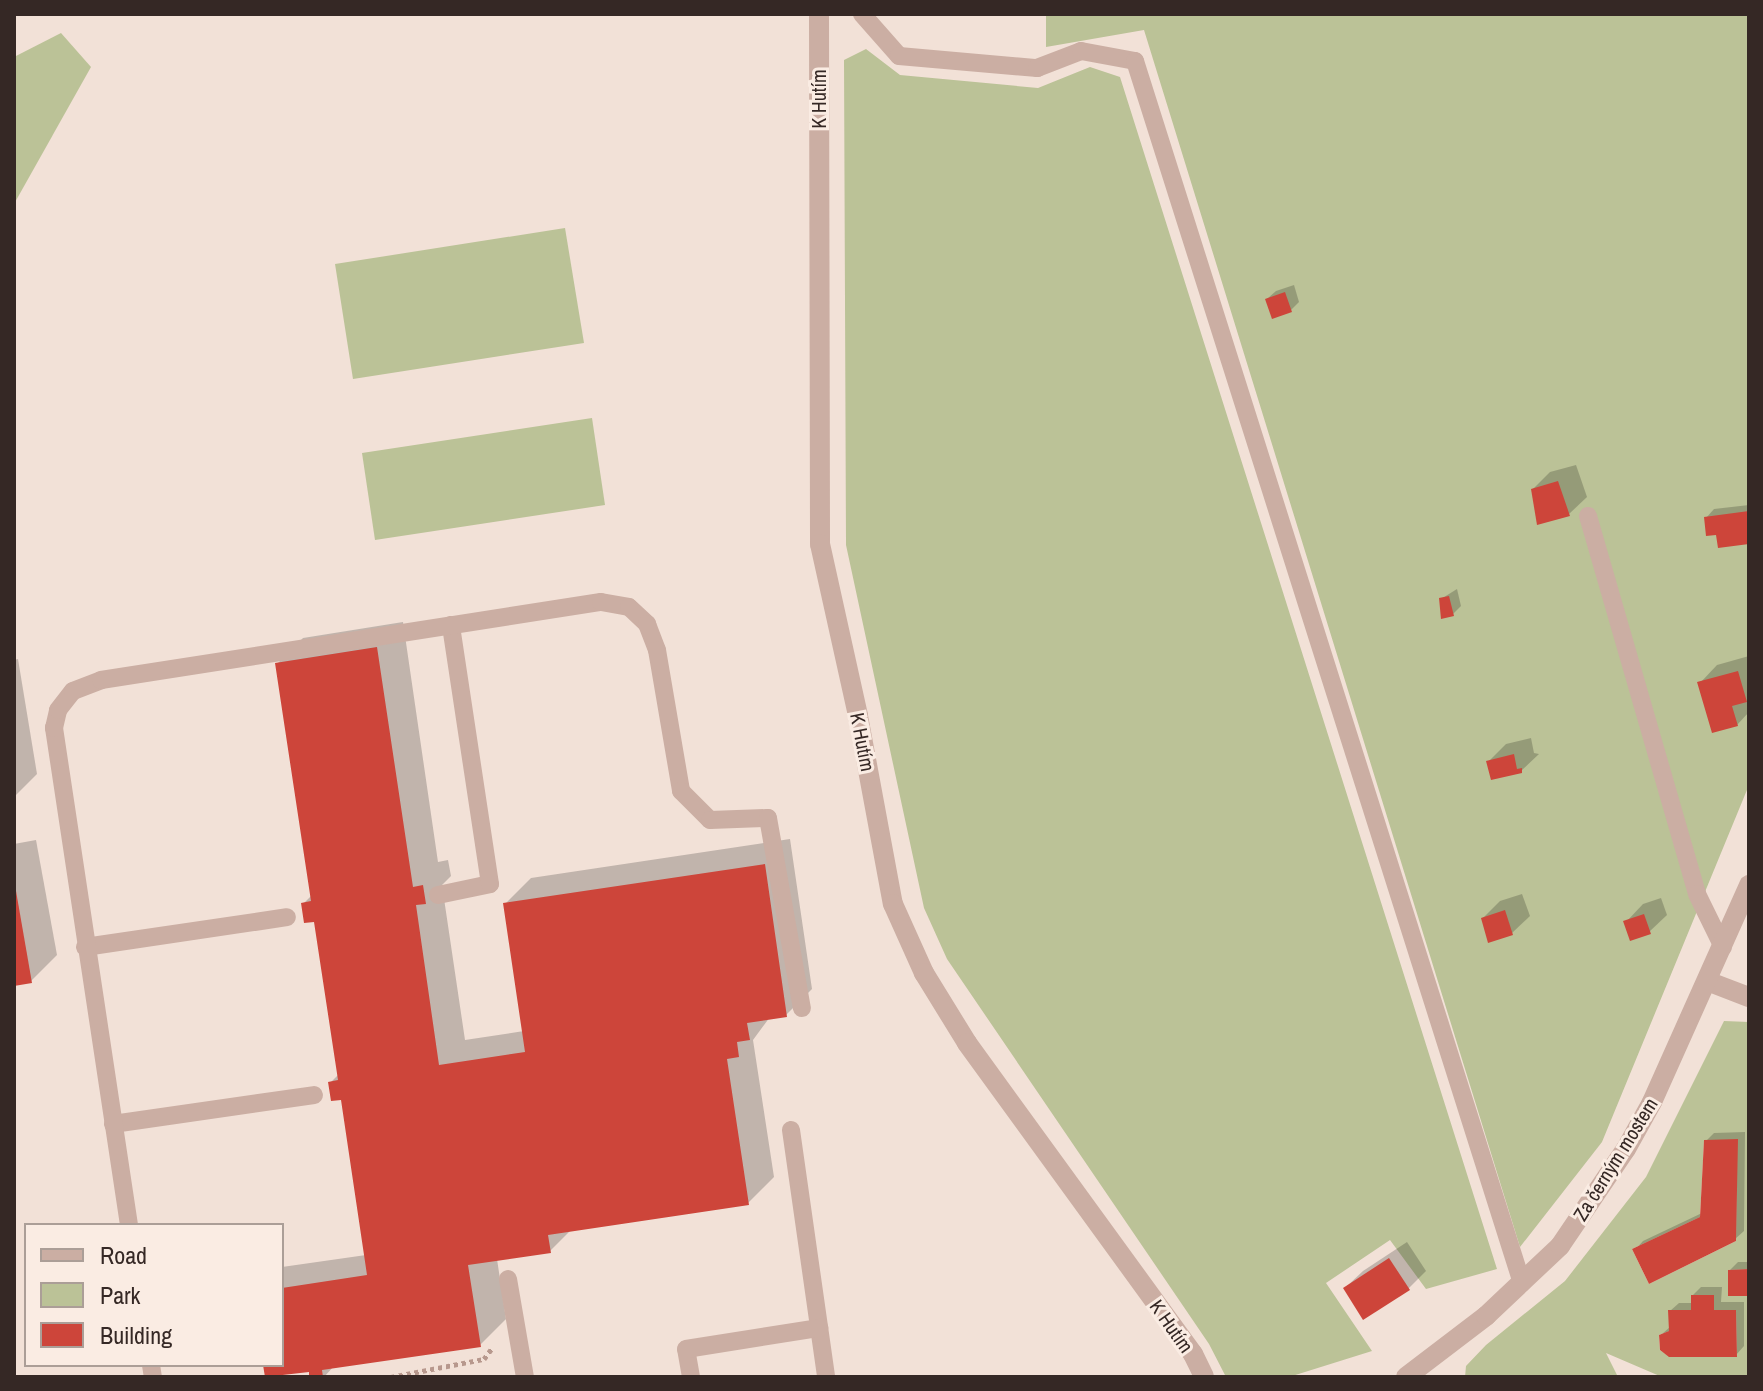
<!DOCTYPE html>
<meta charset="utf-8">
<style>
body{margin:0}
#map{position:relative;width:1763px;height:1391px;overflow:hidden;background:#f2e1d7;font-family:"Archivo Narrow",sans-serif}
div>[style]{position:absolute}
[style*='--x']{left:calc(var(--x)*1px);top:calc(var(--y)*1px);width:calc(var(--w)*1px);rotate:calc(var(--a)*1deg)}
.green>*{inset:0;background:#bbc297}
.shadow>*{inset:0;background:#0003}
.building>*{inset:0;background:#cd453a}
.path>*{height:5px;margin-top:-2.5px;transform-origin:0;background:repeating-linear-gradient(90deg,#b7988d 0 4px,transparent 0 8px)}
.lane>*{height:18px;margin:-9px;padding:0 9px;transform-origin:9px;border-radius:9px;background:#cbaea3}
.street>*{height:20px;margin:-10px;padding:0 10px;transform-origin:10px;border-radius:10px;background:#cbaea3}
span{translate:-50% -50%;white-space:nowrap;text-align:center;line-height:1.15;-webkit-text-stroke:6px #faece3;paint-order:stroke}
.street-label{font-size:20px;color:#352825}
.frame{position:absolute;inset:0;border:16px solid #352825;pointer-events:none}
.legend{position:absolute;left:24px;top:1223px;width:260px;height:144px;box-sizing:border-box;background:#faece3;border:2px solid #ab9e97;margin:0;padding:10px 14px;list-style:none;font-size:24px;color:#352825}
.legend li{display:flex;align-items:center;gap:16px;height:40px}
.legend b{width:40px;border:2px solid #ab9e97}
</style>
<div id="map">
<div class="green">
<div style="clip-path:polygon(1046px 14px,1749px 14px,1749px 785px,1602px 1142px,1520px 1247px,1144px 30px,1046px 47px)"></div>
<div style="clip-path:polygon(61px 33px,91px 67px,14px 204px,14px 57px)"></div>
<div style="clip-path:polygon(866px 49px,900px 75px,1038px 88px,1090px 67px,1120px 77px,1497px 1269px,1426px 1289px,1390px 1240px,1326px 1283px,1372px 1351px,1289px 1377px,1226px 1377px,1209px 1344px,947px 959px,924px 908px,846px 545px,844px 60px)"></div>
<div style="clip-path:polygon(565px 228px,584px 343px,353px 379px,335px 264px)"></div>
<div style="clip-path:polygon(592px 418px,605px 505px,375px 540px,362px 453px)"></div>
<div style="clip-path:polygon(evenodd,1724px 1021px,1749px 1022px,1749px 1269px,1728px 1270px,1749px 1296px,1749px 1377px,1662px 1377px,1606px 1353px,1618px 1377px,1465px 1377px,1466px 1366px,1486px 1345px,1565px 1281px,1646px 1177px,1724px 1021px,1737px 1140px,1736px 1241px,1649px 1284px,1632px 1249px,1700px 1217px,1704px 1141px,1737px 1140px,1724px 1021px,1691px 1295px,1714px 1295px,1714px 1310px,1736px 1310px,1737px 1356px,1670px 1357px,1660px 1350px,1659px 1335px,1669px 1331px,1669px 1310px,1691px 1310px,1691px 1295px)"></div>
</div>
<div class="shadow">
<div style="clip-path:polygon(1294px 285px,1299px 302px,1291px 310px,1267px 299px,1276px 291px)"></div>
<div style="clip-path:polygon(1576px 465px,1587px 497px,1569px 514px,1538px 523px,1533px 489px,1550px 472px)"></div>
<div style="clip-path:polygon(1749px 505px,1749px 542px,1717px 533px,1706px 518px,1714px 509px)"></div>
<div style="clip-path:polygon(1457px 589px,1461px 606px,1453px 614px,1441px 599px)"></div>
<div style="clip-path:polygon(403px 622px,438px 862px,448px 860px,451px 876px,442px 885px,465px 1040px,524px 1031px,505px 904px,531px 878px,790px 839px,812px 989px,786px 1015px,770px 1017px,753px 1040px,774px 1177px,748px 1203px,571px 1230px,550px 1251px,497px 1259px,506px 1319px,480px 1345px,334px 1366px,324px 1377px,311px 1377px,310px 1370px,265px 1365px,282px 1365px,282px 1267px,366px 1255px,343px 1097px,330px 1083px,339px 1074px,316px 919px,303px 904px,312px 895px,277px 664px,303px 638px)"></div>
<div style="clip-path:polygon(1749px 656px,1749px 712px,1737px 725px,1700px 683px,1717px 665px)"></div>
<div style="clip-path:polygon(18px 659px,37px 774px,14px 797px,14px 660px)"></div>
<div style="clip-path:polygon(1531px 738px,1534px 753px,1539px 754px,1521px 771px,1489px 761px,1506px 744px)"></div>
<div style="clip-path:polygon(36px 840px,57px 955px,31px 981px,14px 984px,14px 844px)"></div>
<div style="clip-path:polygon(1522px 894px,1530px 916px,1512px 933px,1483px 918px,1500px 901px)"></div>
<div style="clip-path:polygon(1661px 898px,1667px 915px,1649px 932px,1626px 922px,1643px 904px)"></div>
<div style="clip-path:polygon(1745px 1132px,1744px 1231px,1735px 1239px,1635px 1250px,1643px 1241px,1702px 1213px,1706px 1141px,1714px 1133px)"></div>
<div style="clip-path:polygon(1407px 1242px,1426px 1271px,1408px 1289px,1345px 1288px,1363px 1271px)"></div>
<div style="clip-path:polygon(1738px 1262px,1749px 1262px,1749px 1294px,1730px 1270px)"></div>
<div style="clip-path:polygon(1701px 1287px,1722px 1287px,1721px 1302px,1744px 1302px,1744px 1346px,1736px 1355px,1661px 1335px,1671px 1326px,1670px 1311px,1679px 1303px,1693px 1303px,1693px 1295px)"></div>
</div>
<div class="building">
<div style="clip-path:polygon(1285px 292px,1292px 312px,1272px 319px,1265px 299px)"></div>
<div style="clip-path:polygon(1558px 481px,1570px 516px,1537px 525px,1531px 489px)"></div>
<div style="clip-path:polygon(1749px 511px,1749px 544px,1718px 548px,1716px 535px,1706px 536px,1704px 517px)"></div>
<div style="clip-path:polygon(1449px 596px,1454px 616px,1441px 619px,1439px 598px)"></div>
<div style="clip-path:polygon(377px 647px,413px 887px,423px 885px,426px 904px,416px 905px,439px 1065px,525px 1052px,503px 903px,765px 864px,787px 1017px,747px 1023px,750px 1040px,737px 1042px,739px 1057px,727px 1059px,749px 1205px,548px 1235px,551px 1253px,468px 1265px,481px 1347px,322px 1370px,323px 1377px,309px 1377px,309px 1372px,265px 1377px,263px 1365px,282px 1365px,282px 1288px,367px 1275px,341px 1100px,331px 1101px,328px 1082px,338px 1080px,314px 922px,304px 923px,301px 903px,311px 901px,275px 663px)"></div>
<div style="clip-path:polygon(1738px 671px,1747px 702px,1732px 706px,1738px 726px,1712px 733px,1697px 682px)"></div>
<div style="clip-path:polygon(1514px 754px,1517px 769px,1522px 768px,1522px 773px,1491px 780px,1486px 761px)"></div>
<div style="clip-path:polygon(16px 891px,32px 983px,14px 986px,14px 892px)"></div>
<div style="clip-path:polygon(1505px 910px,1513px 935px,1488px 943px,1481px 918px)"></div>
<div style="clip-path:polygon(1644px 914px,1651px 934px,1630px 941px,1623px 921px)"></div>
<div style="clip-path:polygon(1738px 1139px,1736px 1241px,1649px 1284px,1632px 1249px,1700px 1217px,1704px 1140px)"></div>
<div style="clip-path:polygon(1389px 1258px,1410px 1290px,1363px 1320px,1343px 1288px)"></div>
<div style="clip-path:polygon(1749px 1269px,1749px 1296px,1728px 1296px,1728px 1270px)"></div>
<div style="clip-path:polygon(1691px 1295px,1714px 1295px,1714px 1310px,1736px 1310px,1737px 1357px,1669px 1357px,1660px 1350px,1659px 1335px,1669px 1331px,1668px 1310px,1691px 1310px)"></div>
</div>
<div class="path">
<div style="--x:391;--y:1377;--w:95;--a:-11"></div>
<div style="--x:484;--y:1359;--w:14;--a:-54"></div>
</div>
<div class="lane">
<div style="--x:862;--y:14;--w:56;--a:48.6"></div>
<div style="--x:899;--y:56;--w:139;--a:5"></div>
<div style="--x:1037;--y:68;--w:47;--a:-21.1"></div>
<div style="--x:1081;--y:51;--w:55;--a:10.5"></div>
<div style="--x:1135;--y:61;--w:1282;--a:72.43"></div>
<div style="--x:1588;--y:516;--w:393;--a:73.9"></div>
<div style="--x:1697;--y:894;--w:59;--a:63.9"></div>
<div style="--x:438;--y:895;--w:53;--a:-11.9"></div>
<div style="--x:490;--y:884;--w:262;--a:-98.6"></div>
<div style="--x:85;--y:947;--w:204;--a:-8.4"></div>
<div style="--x:113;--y:1124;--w:203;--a:-8.2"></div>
<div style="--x:791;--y:1130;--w:249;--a:81.9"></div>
<div style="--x:129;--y:1225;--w:503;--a:-98.58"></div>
<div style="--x:54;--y:728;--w:18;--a:-77"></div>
<div style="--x:58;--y:710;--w:24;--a:-52"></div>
<div style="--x:73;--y:691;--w:30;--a:-21"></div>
<div style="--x:101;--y:680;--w:506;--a:-8.87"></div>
<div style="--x:601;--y:602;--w:28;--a:10"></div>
<div style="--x:629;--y:607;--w:25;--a:43"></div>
<div style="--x:647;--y:624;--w:28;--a:69"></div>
<div style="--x:657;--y:650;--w:143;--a:80.3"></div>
<div style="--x:681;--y:791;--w:41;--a:45"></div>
<div style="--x:710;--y:820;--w:58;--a:-2"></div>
<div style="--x:768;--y:818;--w:193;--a:79.9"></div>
<div style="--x:508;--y:1279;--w:99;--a:80.2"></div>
<div style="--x:151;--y:1365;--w:12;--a:81"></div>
<div style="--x:691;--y:1377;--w:28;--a:-100"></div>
<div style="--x:686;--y:1349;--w:135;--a:-9"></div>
</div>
<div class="street">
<div style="--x:819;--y:14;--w:530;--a:89.89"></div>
<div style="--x:820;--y:544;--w:176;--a:77.5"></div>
<div style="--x:858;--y:716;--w:191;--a:79.5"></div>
<div style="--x:893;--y:904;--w:76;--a:65.8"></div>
<div style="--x:924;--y:973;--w:82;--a:58.4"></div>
<div style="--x:967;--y:1043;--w:384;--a:54"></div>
<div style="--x:1193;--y:1354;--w:25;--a:64"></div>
<div style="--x:1707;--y:981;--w:45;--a:20.9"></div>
<div style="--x:1406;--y:1377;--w:101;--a:-37.3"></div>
<div style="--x:1486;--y:1316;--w:102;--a:-43.4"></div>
<div style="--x:1560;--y:1246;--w:117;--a:-55.8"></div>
<div style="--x:1626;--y:1149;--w:54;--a:-61"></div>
<div style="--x:1652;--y:1102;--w:238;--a:-65.9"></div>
</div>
<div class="street-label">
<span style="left:818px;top:99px;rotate:-90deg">K Hutím</span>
<span style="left:863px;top:742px;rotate:79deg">K Hutím</span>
<span style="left:1615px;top:1159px;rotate:-58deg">Za černým mostem</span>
<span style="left:1172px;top:1326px;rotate:55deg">K Hutím</span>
</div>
<div class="frame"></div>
<ul class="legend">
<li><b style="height:10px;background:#cbaea3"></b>Road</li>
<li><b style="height:22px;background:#bbc297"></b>Park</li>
<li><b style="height:22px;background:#cd453a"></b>Building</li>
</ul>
</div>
